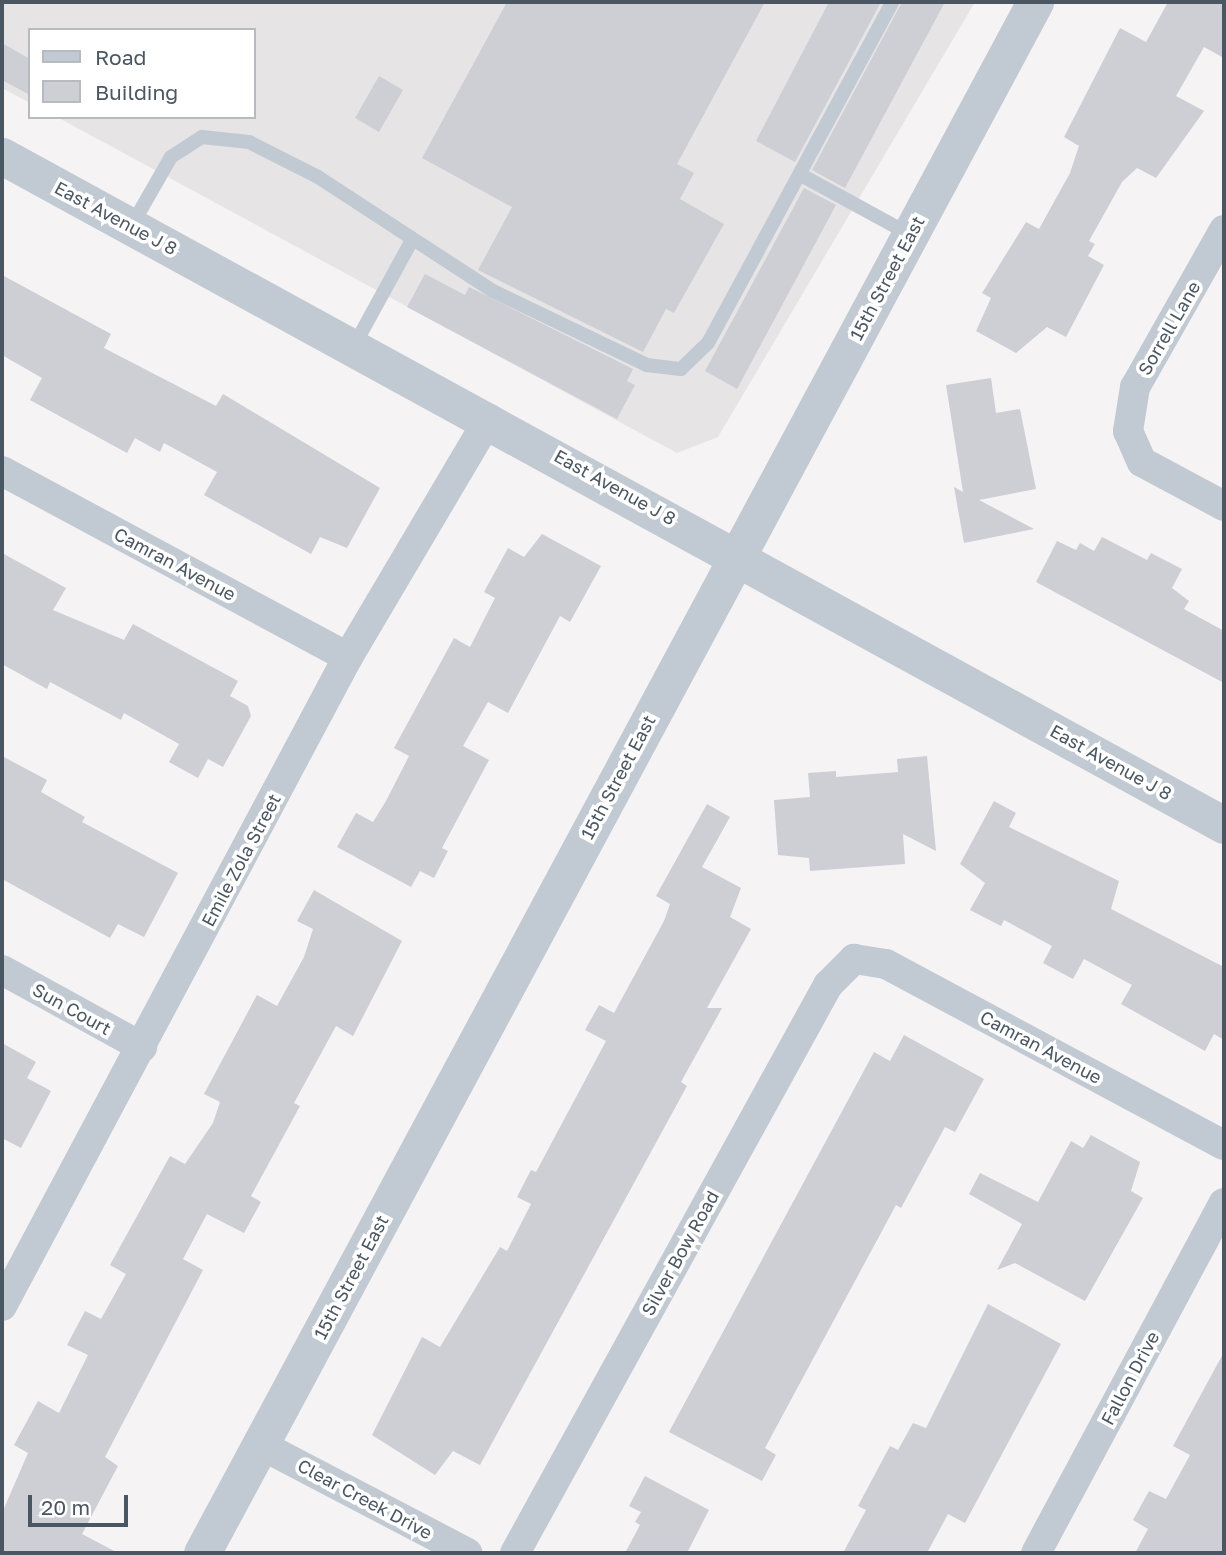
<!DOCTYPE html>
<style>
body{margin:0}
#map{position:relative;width:1226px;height:1555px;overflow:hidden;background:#f5f3f3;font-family:"Golos Text",sans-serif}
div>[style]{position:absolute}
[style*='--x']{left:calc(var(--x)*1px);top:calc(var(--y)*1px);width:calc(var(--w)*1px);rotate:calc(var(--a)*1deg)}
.education>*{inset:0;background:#e6e4e5}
.building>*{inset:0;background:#cdcfd5}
.service>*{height:14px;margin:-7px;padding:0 7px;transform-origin:7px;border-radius:7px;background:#c1cad2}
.minor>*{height:30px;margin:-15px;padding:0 15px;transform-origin:15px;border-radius:15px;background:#c1cad2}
.tertiary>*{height:37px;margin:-18.5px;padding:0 18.5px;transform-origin:18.5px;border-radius:18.5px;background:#c1cad2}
span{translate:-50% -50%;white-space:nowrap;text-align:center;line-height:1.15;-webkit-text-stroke:7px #fff;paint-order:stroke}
.street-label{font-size:18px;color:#4a5661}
.frame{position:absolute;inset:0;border:4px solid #4a5661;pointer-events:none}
.legend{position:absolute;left:28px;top:28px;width:228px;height:91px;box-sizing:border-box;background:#fff;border:2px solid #b7bbc0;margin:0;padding:9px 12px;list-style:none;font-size:21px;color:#4a5661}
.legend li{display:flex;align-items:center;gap:14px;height:35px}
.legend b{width:35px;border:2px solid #b7bbc0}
.scale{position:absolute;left:28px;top:1495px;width:100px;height:32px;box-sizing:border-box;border:4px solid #4a5661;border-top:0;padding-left:9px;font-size:21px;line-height:24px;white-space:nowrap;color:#4a5661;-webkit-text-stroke:5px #fff;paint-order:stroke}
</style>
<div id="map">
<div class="education">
<div style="clip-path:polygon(2px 2px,975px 2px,718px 437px,677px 453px,57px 117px,254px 117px,254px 30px,30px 30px,30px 103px,2px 88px)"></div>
</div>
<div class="building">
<div style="clip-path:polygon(507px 2px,765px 2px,677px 164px,694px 173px,680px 199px,724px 224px,674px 313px,666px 309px,643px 352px,478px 270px,512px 207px,422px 158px)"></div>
<div style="clip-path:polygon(829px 2px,881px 2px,795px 162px,756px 141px)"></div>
<div style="clip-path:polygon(902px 2px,945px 2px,845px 188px,812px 170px)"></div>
<div style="clip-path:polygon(1168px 2px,1224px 2px,1224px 58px,1204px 47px,1176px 96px,1204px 111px,1156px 178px,1137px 168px,1122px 182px,1089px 241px,1095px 244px,1088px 256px,1104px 265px,1066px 337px,1047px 327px,1016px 353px,976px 331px,991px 298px,982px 293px,1026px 222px,1039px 229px,1070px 173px,1079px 146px,1064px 137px,1120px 28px,1146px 42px)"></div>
<div style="clip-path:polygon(2px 43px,30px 59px,30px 95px,2px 80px)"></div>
<div style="clip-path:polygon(379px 76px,403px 90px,379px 132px,355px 118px)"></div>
<div style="clip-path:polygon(804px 188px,836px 205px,737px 389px,705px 371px)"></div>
<div style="clip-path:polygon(425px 274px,465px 295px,469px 287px,633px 369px,627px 381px,635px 385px,617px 419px,407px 307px)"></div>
<div style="clip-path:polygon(2px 275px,111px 334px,104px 348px,216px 406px,223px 394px,380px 488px,347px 548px,320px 537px,311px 554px,204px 495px,217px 472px,164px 443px,160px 452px,135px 438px,127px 453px,30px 400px,42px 378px,2px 355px)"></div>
<div style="clip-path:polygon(991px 378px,996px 413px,1020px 409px,1036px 489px,979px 500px,1034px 529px,964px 543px,954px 487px,963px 492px,946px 385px)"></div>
<div style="clip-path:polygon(542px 534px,601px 566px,570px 622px,560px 616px,508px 713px,488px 702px,463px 746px,489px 760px,442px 848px,448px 851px,434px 878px,420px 871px,411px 887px,337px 847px,356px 813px,373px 822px,386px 801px,409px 756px,394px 748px,454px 638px,470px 647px,495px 598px,484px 592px,508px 548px,524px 557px)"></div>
<div style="clip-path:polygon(1102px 537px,1147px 560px,1151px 553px,1182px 569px,1172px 588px,1189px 601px,1184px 609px,1224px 631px,1224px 683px,1036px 582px,1057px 541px,1076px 550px,1080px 543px,1094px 551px)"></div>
<div style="clip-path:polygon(2px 553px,66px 588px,53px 610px,124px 640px,133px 624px,238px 681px,230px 696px,248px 706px,251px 716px,223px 767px,208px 759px,198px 778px,169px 762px,179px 744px,124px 713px,121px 720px,50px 682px,47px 689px,2px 664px)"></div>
<div style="clip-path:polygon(2px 756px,47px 780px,41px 792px,85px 817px,82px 822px,178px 873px,144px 937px,118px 924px,110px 938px,2px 879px)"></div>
<div style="clip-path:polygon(927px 756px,936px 851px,903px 834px,905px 864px,810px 871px,809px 858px,778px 855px,774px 800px,810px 797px,808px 773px,836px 771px,836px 777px,898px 772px,897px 759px)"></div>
<div style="clip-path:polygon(994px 801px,1016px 813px,1009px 827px,1119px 881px,1111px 909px,1224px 967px,1224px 1040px,1214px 1034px,1205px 1051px,1121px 1004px,1132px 985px,1084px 959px,1073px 979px,1043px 963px,1052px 946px,1004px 920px,1001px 926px,970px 910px,985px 883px,960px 864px)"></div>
<div style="clip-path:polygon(707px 804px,730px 817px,702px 867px,741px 888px,730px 917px,751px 929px,707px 1008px,722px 1008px,681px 1082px,687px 1086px,480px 1465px,453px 1451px,435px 1475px,372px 1435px,422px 1337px,440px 1347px,500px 1247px,507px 1251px,531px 1204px,517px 1197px,531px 1170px,536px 1172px,606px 1041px,585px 1030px,599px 1005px,614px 1013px,664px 921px,670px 904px,656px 896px)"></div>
<div style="clip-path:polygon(314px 890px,402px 941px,353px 1036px,336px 1026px,294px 1103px,300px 1106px,251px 1196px,261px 1202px,244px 1233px,207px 1214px,183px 1259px,203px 1270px,105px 1457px,118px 1466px,82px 1534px,118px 1553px,2px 1553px,2px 1513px,28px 1453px,14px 1445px,38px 1401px,59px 1413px,88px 1355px,67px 1345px,85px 1311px,101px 1319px,126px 1274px,110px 1265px,170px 1156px,185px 1164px,213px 1123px,220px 1102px,204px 1094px,257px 995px,277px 1006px,304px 957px,313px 929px,297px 921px)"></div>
<div style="clip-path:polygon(904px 1035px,984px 1079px,955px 1132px,945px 1127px,901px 1208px,896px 1205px,765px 1448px,776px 1455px,762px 1481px,669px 1432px,874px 1052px,890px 1061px)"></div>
<div style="clip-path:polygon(2px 1043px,36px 1062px,27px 1078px,51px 1091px,21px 1148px,2px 1138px)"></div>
<div style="clip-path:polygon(1091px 1135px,1140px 1162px,1131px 1191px,1143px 1198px,1085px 1301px,1015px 1263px,997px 1270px,1022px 1224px,969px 1194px,980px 1173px,1038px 1202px,1071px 1141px,1083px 1148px)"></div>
<div style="clip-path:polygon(988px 1304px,1061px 1344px,965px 1523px,948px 1514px,927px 1553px,843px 1553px,866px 1510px,858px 1506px,890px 1446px,898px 1450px,913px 1423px,926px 1428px)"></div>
<div style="clip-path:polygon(1224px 1352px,1224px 1553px,1135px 1553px,1148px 1529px,1133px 1520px,1149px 1491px,1166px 1499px,1190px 1455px,1173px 1446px)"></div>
<div style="clip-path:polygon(645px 1476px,709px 1510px,687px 1553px,625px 1553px,640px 1525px,635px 1522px,641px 1512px,629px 1506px)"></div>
</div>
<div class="service">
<div style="--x:801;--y:175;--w:125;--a:28.6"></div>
<div style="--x:132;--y:225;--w:78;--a:-60.2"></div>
<div style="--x:171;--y:157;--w:37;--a:-33"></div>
<div style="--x:202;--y:137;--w:47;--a:6.1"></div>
<div style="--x:249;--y:142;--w:77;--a:26.9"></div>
<div style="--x:318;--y:177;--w:209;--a:33.1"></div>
<div style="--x:493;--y:291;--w:171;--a:25.7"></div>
<div style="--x:647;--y:365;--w:34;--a:7"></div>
<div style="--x:681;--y:369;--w:37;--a:-44"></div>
<div style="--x:708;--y:343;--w:387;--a:-61.6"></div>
<div style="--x:354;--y:346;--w:119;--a:-61.3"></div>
</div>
<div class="minor">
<div style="--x:1224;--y:230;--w:180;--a:119.5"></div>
<div style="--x:1135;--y:387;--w:45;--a:99"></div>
<div style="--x:1128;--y:431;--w:34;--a:66"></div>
<div style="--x:1142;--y:462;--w:93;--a:28.2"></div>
<div style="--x:2;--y:471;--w:393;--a:28.3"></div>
<div style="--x:2;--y:970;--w:160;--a:28.8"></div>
<div style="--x:2;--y:1306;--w:735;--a:-61.94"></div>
<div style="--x:348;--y:657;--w:277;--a:-59.4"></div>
<div style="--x:261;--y:1445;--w:233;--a:27.6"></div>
<div style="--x:515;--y:1553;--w:649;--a:-61.14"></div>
<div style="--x:828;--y:985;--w:37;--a:-45"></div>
<div style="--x:854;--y:959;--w:32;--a:9"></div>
<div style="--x:886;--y:964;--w:383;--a:28.2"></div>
<div style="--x:1036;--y:1553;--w:397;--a:-61.8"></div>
</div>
<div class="tertiary">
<div style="--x:2;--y:156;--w:1393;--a:28.7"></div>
<div style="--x:202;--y:1553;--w:1761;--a:-61.76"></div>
</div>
<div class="street-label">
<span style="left:116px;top:218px;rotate:28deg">East Avenue J 8</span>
<span style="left:887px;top:278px;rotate:-62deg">15th Street East</span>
<span style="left:1169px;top:328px;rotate:-60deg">Sorrell Lane</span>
<span style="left:615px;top:487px;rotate:29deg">East Avenue J 8</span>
<span style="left:175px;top:564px;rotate:28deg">Camran Avenue</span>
<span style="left:1111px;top:762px;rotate:29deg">East Avenue J 8</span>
<span style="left:618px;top:777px;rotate:-62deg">15th Street East</span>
<span style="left:241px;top:860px;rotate:-62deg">Emile Zola Street</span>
<span style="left:72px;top:1009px;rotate:29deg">Sun Court</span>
<span style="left:1041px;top:1047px;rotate:28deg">Camran Avenue</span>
<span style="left:680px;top:1253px;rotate:-61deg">Silver Bow Road</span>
<span style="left:351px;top:1277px;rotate:-62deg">15th Street East</span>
<span style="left:1130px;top:1378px;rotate:-62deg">Fallon Drive</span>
<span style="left:365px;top:1499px;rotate:28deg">Clear Creek Drive</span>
</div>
<div class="frame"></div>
<ul class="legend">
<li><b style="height:9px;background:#c1cad2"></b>Road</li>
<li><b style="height:19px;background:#cdcfd5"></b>Building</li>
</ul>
<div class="scale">20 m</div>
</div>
